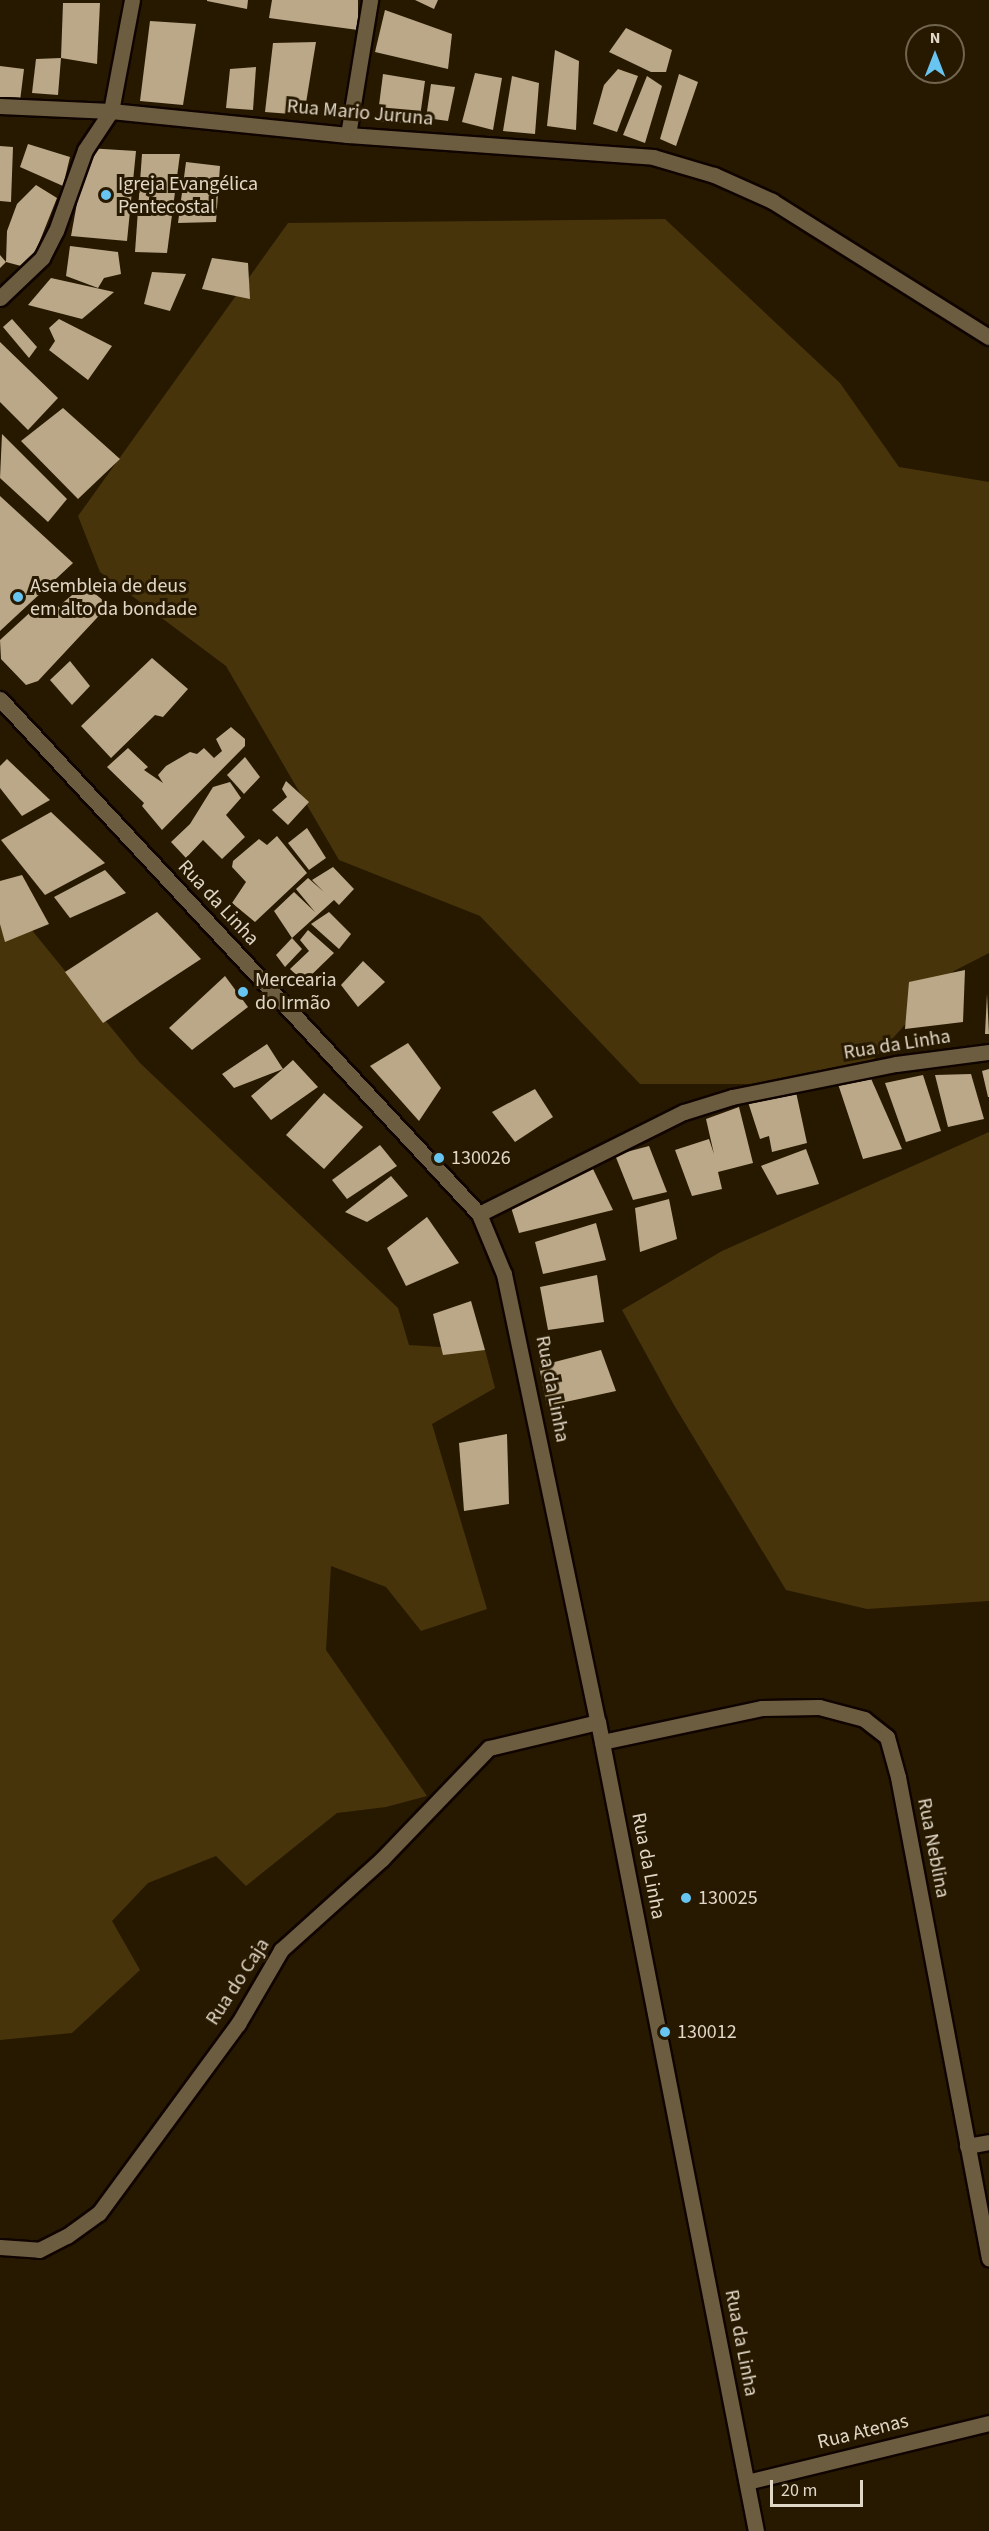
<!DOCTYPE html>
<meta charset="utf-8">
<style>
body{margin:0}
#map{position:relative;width:989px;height:2531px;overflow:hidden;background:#271900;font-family:"Source Sans 3",sans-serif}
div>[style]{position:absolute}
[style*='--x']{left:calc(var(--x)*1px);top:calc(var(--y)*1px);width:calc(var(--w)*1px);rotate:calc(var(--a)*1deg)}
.green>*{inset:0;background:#48340b}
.building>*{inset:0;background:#baa888}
.roads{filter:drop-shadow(2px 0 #100400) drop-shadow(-2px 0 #100400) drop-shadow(0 2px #100400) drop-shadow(0 -2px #100400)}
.minor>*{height:15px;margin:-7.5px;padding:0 7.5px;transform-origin:7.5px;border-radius:7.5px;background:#6d5d40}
.dots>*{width:16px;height:16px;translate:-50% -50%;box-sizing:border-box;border:3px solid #271900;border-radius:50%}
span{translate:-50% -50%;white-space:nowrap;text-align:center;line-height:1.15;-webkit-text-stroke:6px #271900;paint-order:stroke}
.street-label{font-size:20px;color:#e1d7c7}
.poi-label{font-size:20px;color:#e1d7c7}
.left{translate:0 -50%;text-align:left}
.north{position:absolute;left:905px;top:24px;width:60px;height:60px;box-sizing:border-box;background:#271900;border:2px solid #716550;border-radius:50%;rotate:0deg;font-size:16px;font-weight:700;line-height:24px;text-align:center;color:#e1d7c7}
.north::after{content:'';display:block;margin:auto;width:21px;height:27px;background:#68c4f0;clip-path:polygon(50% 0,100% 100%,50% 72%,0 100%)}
.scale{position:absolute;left:770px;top:2480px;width:93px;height:27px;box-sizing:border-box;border:3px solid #e1d7c7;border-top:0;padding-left:8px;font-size:18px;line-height:21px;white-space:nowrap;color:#e1d7c7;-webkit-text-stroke:4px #271900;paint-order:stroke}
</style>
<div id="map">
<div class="green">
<div style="clip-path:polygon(665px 219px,840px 383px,899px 467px,989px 482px,989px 953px,954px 971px,851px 1084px,640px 1084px,480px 916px,339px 860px,226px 666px,100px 572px,78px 516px,288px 223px)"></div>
<div style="clip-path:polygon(0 891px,140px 1063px,398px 1308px,409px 1345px,485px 1350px,495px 1388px,432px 1424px,487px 1609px,421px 1631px,386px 1587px,331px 1566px,326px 1650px,427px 1796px,386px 1807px,337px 1813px,246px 1886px,216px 1856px,148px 1883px,112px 1921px,140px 1970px,72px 2033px,0 2040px)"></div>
<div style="clip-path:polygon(989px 1132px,989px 1601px,867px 1609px,786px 1590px,674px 1405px,622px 1310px,722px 1251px)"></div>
</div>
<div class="building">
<div style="clip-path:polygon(207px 0,248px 0,247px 9px,207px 1px)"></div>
<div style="clip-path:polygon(272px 0,358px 0,358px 30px,269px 18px)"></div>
<div style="clip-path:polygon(415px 0,438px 0,434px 9px)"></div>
<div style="clip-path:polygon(63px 3px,100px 3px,97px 64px,61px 58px)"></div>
<div style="clip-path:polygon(385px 10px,452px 34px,448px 69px,375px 52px)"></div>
<div style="clip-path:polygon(150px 21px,196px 24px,183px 105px,140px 101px)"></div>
<div style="clip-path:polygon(626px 28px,672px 50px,666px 72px,651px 72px,609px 52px)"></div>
<div style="clip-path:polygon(316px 42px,304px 115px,265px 112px,273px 43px)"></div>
<div style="clip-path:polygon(555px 50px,579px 61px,576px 130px,547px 126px)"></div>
<div style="clip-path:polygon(61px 58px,58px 95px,32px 93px,36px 59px)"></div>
<div style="clip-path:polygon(0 66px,24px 69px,20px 101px,0 99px)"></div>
<div style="clip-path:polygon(256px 67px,253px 110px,226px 108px,230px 69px)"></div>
<div style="clip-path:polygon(618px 69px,638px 76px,617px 132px,593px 124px,604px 85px)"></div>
<div style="clip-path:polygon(475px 73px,502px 78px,493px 130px,462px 122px)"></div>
<div style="clip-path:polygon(383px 74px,425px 81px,419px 124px,377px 121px)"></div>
<div style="clip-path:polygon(679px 74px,698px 82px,676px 146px,660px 139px)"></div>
<div style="clip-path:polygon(512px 76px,539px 83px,535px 134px,503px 131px)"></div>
<div style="clip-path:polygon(647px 76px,662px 86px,645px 143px,623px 135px)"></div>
<div style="clip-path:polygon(431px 84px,455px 87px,448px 121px,426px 118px)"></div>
<div style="clip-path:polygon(28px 144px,70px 157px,63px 186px,20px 167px)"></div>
<div style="clip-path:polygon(0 146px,13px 147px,11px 202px,0 201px)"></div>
<div style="clip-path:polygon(87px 148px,136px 151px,127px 241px,71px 236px)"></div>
<div style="clip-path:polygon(142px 154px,180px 154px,167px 253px,135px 252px)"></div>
<div style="clip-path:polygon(186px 162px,220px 166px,216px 222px,178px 223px)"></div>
<div style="clip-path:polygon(36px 185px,57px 198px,33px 258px,21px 266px,6px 262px,0 268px,0 255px,6px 262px,7px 231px,17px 204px)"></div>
<div style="clip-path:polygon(70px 246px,118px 252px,121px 274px,104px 278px,98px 288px,66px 276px)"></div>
<div style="clip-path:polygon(212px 258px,248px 263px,250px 299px,202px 289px)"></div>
<div style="clip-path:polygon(152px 272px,186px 274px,170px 311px,144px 304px)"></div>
<div style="clip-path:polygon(51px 278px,114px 292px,82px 319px,28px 305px)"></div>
<div style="clip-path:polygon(12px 319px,37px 347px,29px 358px,3px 327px)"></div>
<div style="clip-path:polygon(59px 319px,112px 346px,88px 380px,49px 350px,55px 341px,49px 328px)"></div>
<div style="clip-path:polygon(0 342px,58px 398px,28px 430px,0 402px)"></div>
<div style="clip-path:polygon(63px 408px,120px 459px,78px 499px,21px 441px)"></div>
<div style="clip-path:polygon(2px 434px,67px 499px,48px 522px,0 478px)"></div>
<div style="clip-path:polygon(0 496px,73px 563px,0 631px)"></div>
<div style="clip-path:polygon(84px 585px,109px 605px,38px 681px,26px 685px,1px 659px,0 640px,36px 607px,46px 617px)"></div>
<div style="clip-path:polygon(152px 658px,188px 689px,163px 717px,155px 715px,111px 758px,81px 726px)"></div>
<div style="clip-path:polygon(70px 661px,90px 686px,72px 705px,50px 680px)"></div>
<div style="clip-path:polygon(231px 727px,245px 739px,245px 746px,162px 830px,142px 806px,144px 803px,107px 767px,128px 748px,148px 767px,144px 770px,163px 783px,158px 775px,166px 766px,190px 752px,197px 754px,204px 748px,214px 758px,222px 751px,216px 739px)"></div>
<div style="clip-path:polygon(245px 757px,260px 777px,244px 794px,227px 775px)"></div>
<div style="clip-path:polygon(7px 759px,50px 800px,22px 816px,0 788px,0 766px)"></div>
<div style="clip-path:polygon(286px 781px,309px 802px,288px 825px,272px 810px,287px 797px,282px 789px)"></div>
<div style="clip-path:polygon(230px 782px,241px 798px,226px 815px,245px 837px,222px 859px,203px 840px,186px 858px,171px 842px,190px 824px,213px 787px)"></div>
<div style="clip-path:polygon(51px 812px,105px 863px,45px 895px,1px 840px)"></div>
<div style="clip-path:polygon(307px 828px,326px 858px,309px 870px,288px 843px)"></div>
<div style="clip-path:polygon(277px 836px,307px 873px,255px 922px,232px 903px,246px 882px,232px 867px,233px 861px,259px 839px,267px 845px)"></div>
<div style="clip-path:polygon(333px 867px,354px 889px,339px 905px,334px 900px,292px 938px,274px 911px,294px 892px,315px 912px,296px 889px,308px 878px,324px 892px,312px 880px)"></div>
<div style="clip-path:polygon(105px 870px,126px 893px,70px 918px,54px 897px)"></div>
<div style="clip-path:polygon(22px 875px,49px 924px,5px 942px,0 924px,0 881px)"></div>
<div style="clip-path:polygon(157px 912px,201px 959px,103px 1023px,65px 972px)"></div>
<div style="clip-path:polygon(329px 912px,351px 934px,339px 949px,311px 924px)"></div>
<div style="clip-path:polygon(308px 930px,334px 953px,304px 982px,290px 969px,309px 951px,300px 940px)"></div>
<div style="clip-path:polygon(292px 938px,302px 949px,285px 967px,276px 955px)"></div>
<div style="clip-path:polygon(363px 961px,385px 982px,358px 1007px,341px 985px)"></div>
<div style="clip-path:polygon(965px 970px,963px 1022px,905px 1029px,909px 982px)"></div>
<div style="clip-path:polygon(225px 976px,248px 1007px,192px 1050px,169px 1028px)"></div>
<div style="clip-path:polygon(987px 994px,989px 1034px,985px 1034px)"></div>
<div style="clip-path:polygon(408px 1043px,441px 1088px,419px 1121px,370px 1066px)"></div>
<div style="clip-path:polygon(267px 1044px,283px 1069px,293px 1060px,318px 1087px,271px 1120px,251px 1096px,283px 1069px,234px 1088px,222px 1074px)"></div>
<div style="clip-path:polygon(989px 1069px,989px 1097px,988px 1097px,982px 1071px)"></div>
<div style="clip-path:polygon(869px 1074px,902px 1149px,863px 1159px,837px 1081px)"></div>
<div style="clip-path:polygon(971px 1074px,984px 1119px,948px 1127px,935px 1075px)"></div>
<div style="clip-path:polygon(923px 1075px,941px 1131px,906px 1142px,885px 1083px)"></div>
<div style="clip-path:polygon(535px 1089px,553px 1117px,515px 1142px,492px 1112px)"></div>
<div style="clip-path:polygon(796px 1092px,807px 1143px,772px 1152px,769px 1136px,760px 1139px,748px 1102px)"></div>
<div style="clip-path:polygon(324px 1093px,363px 1127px,324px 1169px,286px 1135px)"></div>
<div style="clip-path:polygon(739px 1107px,753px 1163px,718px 1172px,722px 1189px,692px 1196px,675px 1150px,709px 1139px,714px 1154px,706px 1119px)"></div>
<div style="clip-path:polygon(380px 1145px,397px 1166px,347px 1199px,332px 1180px)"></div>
<div style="clip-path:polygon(649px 1146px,667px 1192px,633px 1200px,615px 1155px)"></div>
<div style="clip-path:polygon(806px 1149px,819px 1184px,777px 1195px,761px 1166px)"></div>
<div style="clip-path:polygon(593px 1169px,613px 1210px,519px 1233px,509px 1201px)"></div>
<div style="clip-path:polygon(391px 1176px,408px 1196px,367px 1222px,345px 1212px)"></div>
<div style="clip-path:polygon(669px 1199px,677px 1239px,640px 1252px,635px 1208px)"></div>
<div style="clip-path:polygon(427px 1217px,459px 1263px,406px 1286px,387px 1248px)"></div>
<div style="clip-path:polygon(596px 1223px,606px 1260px,543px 1274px,535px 1242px)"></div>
<div style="clip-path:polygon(597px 1275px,604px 1322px,548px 1330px,540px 1287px)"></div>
<div style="clip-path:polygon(471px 1301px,485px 1350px,443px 1355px,433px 1314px)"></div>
<div style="clip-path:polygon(601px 1350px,616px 1391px,547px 1406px,539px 1366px)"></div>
<div style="clip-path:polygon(507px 1434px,509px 1504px,464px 1511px,459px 1443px)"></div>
</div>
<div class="roads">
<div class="minor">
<div style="--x:0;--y:106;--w:111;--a:2.6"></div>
<div style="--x:111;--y:111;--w:238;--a:5.8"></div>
<div style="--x:348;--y:135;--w:306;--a:4.1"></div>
<div style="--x:653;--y:157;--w:64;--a:16.4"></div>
<div style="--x:714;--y:175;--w:64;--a:24.1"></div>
<div style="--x:772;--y:201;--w:256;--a:32.1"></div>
<div style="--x:348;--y:135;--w:137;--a:-80.7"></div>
<div style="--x:0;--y:298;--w:58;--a:-43.6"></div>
<div style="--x:42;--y:258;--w:30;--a:-63"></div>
<div style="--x:56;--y:231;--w:86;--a:-70.3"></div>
<div style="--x:85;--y:150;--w:47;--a:-56.3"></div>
<div style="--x:111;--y:111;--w:113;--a:-79.3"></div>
<div style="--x:0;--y:699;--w:703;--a:47.07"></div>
<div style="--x:479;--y:1214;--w:65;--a:67.4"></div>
<div style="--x:504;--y:1274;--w:458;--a:78.2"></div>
<div style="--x:598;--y:1722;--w:824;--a:78.95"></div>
<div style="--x:479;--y:1214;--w:229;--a:-26.5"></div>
<div style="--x:684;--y:1112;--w:50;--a:-17.4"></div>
<div style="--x:732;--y:1097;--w:167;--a:-11.4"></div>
<div style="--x:896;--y:1064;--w:94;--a:-7.4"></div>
<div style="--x:602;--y:1742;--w:164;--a:-12"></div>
<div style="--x:762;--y:1708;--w:57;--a:-1"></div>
<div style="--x:819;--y:1707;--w:47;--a:14.9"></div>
<div style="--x:864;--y:1719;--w:29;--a:38"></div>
<div style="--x:887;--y:1737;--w:41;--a:74.6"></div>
<div style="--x:898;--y:1777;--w:490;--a:79.3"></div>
<div style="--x:967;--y:2146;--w:22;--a:-10"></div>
<div style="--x:0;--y:2247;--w:39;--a:4"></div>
<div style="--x:39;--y:2250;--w:31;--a:-27"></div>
<div style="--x:67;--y:2236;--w:39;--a:-36"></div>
<div style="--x:99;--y:2213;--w:235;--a:-53.7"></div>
<div style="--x:238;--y:2024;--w:86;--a:-59.8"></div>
<div style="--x:281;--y:1950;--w:136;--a:-42"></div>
<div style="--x:382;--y:1859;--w:154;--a:-46.1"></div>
<div style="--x:489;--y:1748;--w:112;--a:-13.4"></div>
<div style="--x:747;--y:2482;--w:249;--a:-13.7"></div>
</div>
</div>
<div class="dots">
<div style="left:106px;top:195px;background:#68c4f0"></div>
<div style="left:18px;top:597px;background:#68c4f0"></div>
<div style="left:243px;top:992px;background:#68c4f0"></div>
<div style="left:439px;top:1158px;background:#68c4f0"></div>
<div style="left:686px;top:1898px;background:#68c4f0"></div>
<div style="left:665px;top:2032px;background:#68c4f0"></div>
</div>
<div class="street-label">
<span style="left:360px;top:113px;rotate:5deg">Rua Mario Juruna</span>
<span style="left:218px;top:903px;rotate:47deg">Rua da Linha</span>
<span style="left:897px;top:1045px;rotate:-9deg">Rua da Linha</span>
<span style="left:552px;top:1389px;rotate:79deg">Rua da Linha</span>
<span style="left:933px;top:1848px;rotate:79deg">Rua Neblina</span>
<span style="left:648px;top:1866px;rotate:79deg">Rua da Linha</span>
<span style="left:238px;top:1982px;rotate:-57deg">Rua do Caja</span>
<span style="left:741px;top:2343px;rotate:79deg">Rua da Linha</span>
<span style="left:863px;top:2432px;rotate:-14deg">Rua Atenas</span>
</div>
<div class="poi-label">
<span class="left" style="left:118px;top:196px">Igreja Evangélica<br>Pentecostal</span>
<span class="left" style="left:30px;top:598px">Asembleia de deus<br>em alto da bondade</span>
<span class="left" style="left:255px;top:992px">Mercearia<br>do Irmão</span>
<span class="left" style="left:451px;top:1158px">130026</span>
<span class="left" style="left:698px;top:1898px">130025</span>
<span class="left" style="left:677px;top:2032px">130012</span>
</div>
<div class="north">N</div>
<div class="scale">20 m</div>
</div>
